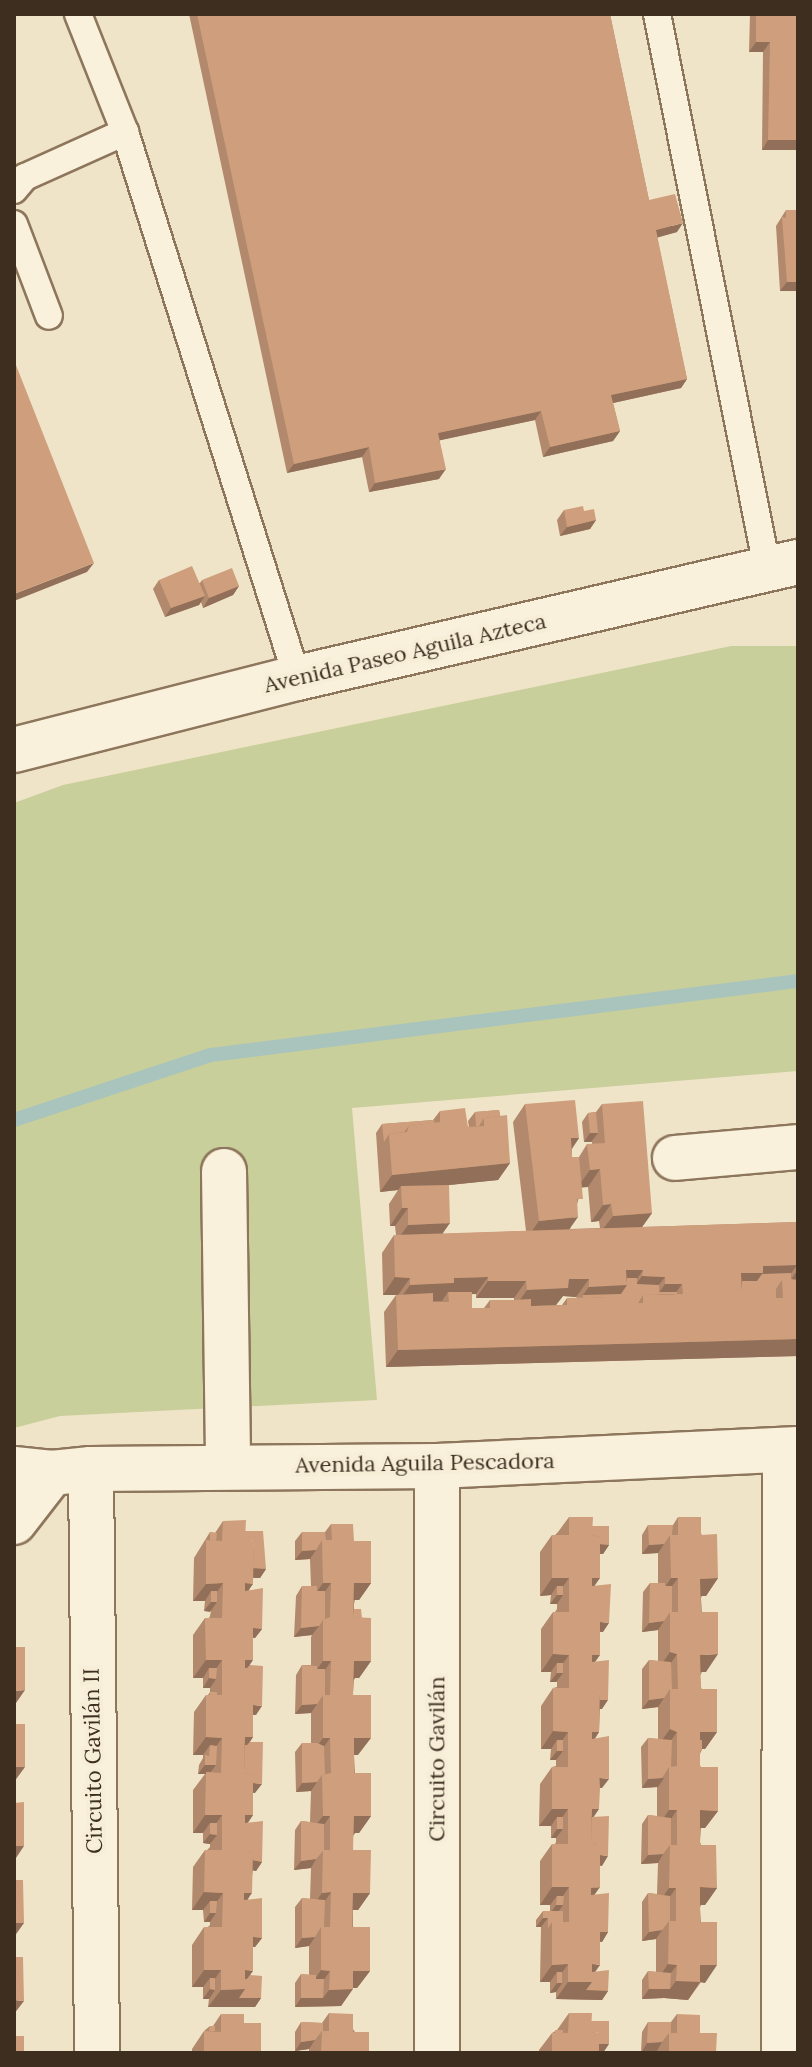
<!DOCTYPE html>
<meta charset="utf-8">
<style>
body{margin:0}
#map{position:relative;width:812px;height:2067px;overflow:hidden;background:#f0e4c8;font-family:Lora,serif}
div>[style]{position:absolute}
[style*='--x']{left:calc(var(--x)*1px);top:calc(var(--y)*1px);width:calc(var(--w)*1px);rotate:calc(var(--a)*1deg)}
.green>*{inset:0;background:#c9cf9b}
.stream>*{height:14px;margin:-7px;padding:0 7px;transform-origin:7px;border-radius:7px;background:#a9c4bc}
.roads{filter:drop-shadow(2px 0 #8d765c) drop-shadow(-2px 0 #8d765c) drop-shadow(0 2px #8d765c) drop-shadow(0 -2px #8d765c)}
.service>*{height:26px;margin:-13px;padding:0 13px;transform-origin:13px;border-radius:13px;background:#faf1dc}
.minor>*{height:44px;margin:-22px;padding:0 22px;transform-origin:22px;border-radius:22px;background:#faf1dc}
.secondary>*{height:44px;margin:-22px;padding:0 22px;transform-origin:22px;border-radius:22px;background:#faf1dc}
.wall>*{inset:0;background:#b2896c}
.shaded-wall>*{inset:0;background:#916f58}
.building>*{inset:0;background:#cf9f7d}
span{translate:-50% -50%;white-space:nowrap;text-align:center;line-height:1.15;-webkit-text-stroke:8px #f7eed8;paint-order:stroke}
.street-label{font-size:22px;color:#3d2e20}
.frame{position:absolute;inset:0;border:16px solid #3d2e20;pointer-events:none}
</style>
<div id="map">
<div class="green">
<div style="clip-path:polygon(731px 646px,798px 646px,798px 1071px,352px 1108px,377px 1400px,60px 1416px,14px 1428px,14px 803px,63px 785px)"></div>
</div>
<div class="stream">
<div style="--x:14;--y:1120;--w:207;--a:-18.3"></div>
<div style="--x:211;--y:1055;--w:592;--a:-7.19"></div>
</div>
<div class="roads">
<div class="service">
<div style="--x:78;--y:14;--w:127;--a:68.3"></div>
<div style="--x:125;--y:132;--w:572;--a:72.51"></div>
<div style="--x:657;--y:14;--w:564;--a:78.75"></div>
<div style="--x:14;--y:190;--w:17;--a:-50"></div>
<div style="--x:25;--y:177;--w:110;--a:-24.2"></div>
<div style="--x:14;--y:224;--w:98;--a:69.2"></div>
</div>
<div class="minor">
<div style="--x:675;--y:1158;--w:123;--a:-5.1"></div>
<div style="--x:224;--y:1171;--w:296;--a:89.2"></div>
<div style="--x:437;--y:1466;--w:587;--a:90"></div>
<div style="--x:14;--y:1469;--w:38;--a:6"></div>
<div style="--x:52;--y:1473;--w:39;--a:-6"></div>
<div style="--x:91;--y:1469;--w:346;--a:-0.5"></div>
<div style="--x:437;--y:1466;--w:361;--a:-2.7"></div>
<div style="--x:91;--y:1469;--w:584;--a:89.41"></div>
<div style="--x:14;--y:1522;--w:62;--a:-52.2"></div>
<div style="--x:784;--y:2053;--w:603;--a:-89.9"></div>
</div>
<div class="secondary">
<div style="--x:14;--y:750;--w:292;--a:-14.3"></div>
<div style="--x:297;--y:678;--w:514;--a:-13.04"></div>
</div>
</div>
<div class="wall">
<div style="clip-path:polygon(189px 14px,610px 14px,649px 200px,677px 232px,657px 237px,687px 379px,681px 388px,613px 403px,620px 431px,613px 441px,543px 457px,535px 420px,440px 440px,439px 479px,369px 492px,362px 457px,287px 473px)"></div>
<div style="clip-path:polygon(750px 14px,798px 14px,798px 205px,797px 150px,762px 150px,763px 52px,749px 52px)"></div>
<div style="clip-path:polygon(786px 210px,798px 291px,780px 291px,776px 226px)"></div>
<div style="clip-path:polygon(564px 510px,596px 520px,590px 529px,560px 536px,557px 520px)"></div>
<div style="clip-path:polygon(159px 580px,200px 583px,202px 580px,239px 586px,233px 595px,203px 608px,201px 602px,199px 605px,165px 617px,153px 589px)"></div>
<div style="clip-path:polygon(evenodd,525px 1104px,579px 1138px,572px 1149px,572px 1157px,579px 1157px,587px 1144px,592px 1144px,592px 1142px,584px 1142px,582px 1122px,588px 1113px,596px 1112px,602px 1104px,652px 1213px,642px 1227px,798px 1222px,798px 1356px,386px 1367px,384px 1312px,396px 1295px,383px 1295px,382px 1253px,394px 1235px,396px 1235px,395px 1226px,390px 1226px,389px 1204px,398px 1190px,380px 1192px,376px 1133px,382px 1124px,433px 1120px,440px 1111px,469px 1127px,468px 1121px,475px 1112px,499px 1110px,510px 1163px,498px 1180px,449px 1185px,443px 1234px,526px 1231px,513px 1122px,525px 1104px,582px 1187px,588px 1187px,591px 1222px,599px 1221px,600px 1228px,570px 1229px,582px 1187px,525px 1104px,472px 1294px,476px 1294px,476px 1298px,514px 1298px,514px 1300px,490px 1300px,484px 1308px,472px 1308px,472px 1294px,525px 1104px,563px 1296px,576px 1297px,577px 1298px,567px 1298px,562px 1305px,556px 1305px,563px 1296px)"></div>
<div style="clip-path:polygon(569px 1517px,592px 1526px,609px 1545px,603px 1554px,600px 1554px,595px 1585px,603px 1632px,600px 1632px,595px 1662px,602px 1709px,600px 1709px,599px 1732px,595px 1739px,602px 1788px,600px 1788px,593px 1817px,602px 1866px,600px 1865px,594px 1895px,608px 1932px,602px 1942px,600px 1941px,595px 1972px,608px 1991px,602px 2000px,556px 1999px,556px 1992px,550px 1993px,550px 1982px,540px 1982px,541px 1927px,536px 1927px,536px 1920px,543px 1911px,550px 1911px,550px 1905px,540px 1905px,540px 1861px,552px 1844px,555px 1844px,556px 1842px,556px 1838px,551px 1838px,551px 1826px,539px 1826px,540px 1784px,552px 1767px,556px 1766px,556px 1760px,550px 1760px,551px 1749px,541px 1749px,541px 1706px,553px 1688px,557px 1687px,557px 1682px,550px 1682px,551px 1672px,541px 1672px,541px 1629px,553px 1612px,555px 1612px,557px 1609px,557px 1603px,550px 1604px,551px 1595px,540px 1596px,540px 1552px,552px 1535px,555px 1535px,558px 1532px)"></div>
<div style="clip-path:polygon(678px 1517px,701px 1533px,718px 1578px,706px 1596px,702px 1596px,701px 1598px,706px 1672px,702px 1672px,700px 1676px,701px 1687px,717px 1732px,705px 1749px,702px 1749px,700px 1754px,700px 1765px,718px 1811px,705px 1828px,701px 1828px,700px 1842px,717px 1888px,705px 1905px,701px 1905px,700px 1908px,705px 1983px,701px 1982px,688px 2000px,664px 1998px,642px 1999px,642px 1980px,648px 1971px,656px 1972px,656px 1939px,642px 1941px,642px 1902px,648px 1893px,657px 1894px,658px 1863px,641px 1864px,642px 1824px,648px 1815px,657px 1816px,657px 1787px,642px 1788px,641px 1747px,648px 1738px,658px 1739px,658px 1707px,642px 1709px,642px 1669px,649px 1660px,658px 1661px,658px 1630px,642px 1632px,643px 1592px,650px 1583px,658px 1583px,658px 1553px,642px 1554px,642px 1535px,648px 1525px,673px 1525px)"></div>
<div style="clip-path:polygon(223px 1521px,245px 1531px,266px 1569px,260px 1578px,253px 1578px,249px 1590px,262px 1629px,255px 1638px,253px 1638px,250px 1665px,256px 1715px,253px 1715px,253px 1737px,250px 1742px,255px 1793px,253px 1793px,253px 1815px,248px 1823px,262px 1862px,256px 1871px,253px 1870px,248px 1900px,262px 1938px,255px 1947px,253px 1947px,250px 1975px,261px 1998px,255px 2007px,208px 2007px,209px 1999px,203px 1999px,203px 1987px,192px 1987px,192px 1945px,204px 1927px,208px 1927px,210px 1925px,210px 1921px,204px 1922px,203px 1910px,192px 1910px,193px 1867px,205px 1850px,207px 1850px,210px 1847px,210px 1844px,203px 1843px,203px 1833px,193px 1833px,193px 1790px,205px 1774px,198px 1774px,199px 1765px,203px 1758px,203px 1755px,193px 1755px,194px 1712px,206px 1695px,208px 1695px,210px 1692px,210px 1688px,203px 1688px,203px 1678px,193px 1678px,193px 1635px,205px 1618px,209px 1618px,210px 1616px,211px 1611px,204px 1611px,205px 1601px,193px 1601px,194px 1558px,210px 1532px,215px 1533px)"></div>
<div style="clip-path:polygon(331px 1524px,354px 1541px,371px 1583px,359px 1600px,355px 1600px,354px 1604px,354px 1609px,362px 1618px,371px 1661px,359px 1678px,355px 1678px,354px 1680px,353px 1693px,358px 1755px,354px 1755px,355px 1773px,371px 1816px,359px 1833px,355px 1833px,353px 1835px,353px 1849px,370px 1893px,358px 1910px,353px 1910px,353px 1926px,370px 1971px,357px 1988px,353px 1988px,341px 2006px,295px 2007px,295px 1983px,301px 1974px,309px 1975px,309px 1946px,295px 1948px,295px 1907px,302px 1898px,310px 1899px,311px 1868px,294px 1870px,295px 1830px,301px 1821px,310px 1822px,311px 1791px,296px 1792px,295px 1752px,302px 1743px,311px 1743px,311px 1713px,295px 1714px,296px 1675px,302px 1665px,311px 1665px,311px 1637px,312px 1635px,294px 1637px,296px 1596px,302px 1586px,311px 1586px,310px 1559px,295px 1560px,295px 1541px,302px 1532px,325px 1532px)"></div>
<div style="clip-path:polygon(329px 2013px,353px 2029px,369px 2053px,309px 2053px,309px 2049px,295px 2051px,295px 2032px,301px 2022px,322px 2023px)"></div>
<div style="clip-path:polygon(569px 2013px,591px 2021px,603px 2053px,539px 2053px,539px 2050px,552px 2033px,557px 2030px)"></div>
<div style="clip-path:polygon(221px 2014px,244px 2023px,261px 2053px,192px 2053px,192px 2049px,204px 2031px,210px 2026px,213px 2026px)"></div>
<div style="clip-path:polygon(677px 2014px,700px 2033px,716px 2053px,657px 2053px,657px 2051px,641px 2053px,642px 2032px,648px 2022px,671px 2022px)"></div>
</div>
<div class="shaded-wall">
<div style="clip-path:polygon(756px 42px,770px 42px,763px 52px,749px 52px)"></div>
<div style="clip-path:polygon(768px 140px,798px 140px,798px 148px,797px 150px,762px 150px)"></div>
<div style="clip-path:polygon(683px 223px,677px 232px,649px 240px,656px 230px)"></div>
<div style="clip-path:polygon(787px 282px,798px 282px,798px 291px,780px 291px)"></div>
<div style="clip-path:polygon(687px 379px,681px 388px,604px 405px,611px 395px)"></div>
<div style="clip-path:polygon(541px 411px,535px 420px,432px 442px,438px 433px)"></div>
<div style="clip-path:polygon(620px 431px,613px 441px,543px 457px,550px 447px)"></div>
<div style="clip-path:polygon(369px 447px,362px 457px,287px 473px,294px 464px)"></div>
<div style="clip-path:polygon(446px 469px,439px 479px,369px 492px,375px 483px)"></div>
<div style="clip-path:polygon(596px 520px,590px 529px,560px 536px,567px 527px)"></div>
<div style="clip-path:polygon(94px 563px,87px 572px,14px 601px,14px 594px)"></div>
<div style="clip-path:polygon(239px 586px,233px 595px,203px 608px,209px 598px)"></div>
<div style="clip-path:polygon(205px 596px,199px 605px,165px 617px,171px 608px)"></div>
<div style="clip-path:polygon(590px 1133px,598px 1133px,591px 1142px,584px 1142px)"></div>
<div style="clip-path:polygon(571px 1138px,579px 1138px,567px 1155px)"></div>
<div style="clip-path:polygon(510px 1163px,498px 1180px,401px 1190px,401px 1186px,398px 1190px,380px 1192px,392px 1175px)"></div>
<div style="clip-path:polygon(600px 1169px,588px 1187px,577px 1188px,590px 1170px)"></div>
<div style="clip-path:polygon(611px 1204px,599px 1221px,591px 1222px,603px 1205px)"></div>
<div style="clip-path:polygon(402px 1208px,408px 1208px,395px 1226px,390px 1226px)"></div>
<div style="clip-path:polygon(652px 1213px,640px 1230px,600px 1233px,613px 1216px)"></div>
<div style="clip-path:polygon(578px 1217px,566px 1234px,527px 1238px,539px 1221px)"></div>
<div style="clip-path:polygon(450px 1223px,438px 1240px,396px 1242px,408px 1225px)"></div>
<div style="clip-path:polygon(797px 1265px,784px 1283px,782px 1280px,736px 1290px,741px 1273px,763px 1266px)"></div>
<div style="clip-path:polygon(626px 1270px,643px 1270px,631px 1288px,615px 1303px,583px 1295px,589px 1287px)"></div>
<div style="clip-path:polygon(797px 1271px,798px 1271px,798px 1297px,785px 1288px)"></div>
<div style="clip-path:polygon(642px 1276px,665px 1277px,652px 1294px,630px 1293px)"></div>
<div style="clip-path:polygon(395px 1277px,410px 1278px,398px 1295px,383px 1295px)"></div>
<div style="clip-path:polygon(488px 1277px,476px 1294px,448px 1295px,448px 1292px,442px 1301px,398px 1302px,410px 1285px,454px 1278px)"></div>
<div style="clip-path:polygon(569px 1279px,589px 1279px,576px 1297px,563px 1296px,556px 1305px,515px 1307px,527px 1290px)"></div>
<div style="clip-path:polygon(488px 1281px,526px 1281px,514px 1298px,476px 1298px)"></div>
<div style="clip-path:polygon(665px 1284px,682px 1284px,670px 1301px,653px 1302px)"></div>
<div style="clip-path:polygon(798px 1339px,798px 1356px,386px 1367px,398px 1350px)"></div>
<div style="clip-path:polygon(586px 1543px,609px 1545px,603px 1554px,580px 1552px)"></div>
<div style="clip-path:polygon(664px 1544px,658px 1553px,642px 1554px,649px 1545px)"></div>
<div style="clip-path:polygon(316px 1550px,310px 1559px,295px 1560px,302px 1551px)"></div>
<div style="clip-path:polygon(248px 1568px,266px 1569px,260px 1578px,241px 1577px)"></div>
<div style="clip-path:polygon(552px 1578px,569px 1578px,557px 1595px,563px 1595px,557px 1604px,550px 1604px,557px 1595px,557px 1586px,551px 1595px,540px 1596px)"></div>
<div style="clip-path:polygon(592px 1578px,600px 1578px,588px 1595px)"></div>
<div style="clip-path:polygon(671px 1578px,678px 1578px,665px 1596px,659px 1596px)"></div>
<div style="clip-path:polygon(718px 1578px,706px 1596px,695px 1596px,700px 1579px)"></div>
<div style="clip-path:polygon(223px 1583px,211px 1601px,211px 1591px,205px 1601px,193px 1601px,206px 1584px)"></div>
<div style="clip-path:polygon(245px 1583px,253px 1584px,241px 1601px)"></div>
<div style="clip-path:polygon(323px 1583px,331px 1583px,319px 1600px,311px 1600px)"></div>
<div style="clip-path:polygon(354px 1583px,371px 1583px,359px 1600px,348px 1600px)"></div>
<div style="clip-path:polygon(211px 1602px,217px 1602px,210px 1612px,204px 1611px)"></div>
<div style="clip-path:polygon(586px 1620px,609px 1623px,603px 1632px,580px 1629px)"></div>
<div style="clip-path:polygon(664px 1621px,658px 1630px,642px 1632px,649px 1623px)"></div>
<div style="clip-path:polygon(239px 1626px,262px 1629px,255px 1638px,233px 1635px)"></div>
<div style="clip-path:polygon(319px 1626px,312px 1635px,294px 1637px,301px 1628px)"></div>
<div style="clip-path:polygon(670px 1652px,677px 1654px,665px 1672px,658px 1670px)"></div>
<div style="clip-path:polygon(553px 1654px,569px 1655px,557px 1672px,557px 1663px,551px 1672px,541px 1672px)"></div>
<div style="clip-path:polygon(718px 1654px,706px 1672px,694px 1672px,700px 1655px)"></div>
<div style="clip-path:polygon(592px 1655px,600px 1655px,588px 1672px)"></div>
<div style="clip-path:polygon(206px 1660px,222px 1660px,210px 1677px,209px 1668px,203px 1678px,193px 1678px)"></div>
<div style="clip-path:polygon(245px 1660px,253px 1660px,241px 1678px)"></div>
<div style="clip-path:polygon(323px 1661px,331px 1661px,319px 1679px,311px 1678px)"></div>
<div style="clip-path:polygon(354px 1661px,371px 1661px,359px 1678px,355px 1678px,348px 1687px)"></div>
<div style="clip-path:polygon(557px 1673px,563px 1673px,556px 1682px,550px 1682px)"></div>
<div style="clip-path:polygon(209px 1678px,216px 1679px,210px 1688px,203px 1688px)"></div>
<div style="clip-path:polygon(25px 1690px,14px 1706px,14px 1691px)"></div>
<div style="clip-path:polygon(586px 1697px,608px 1700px,602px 1709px,588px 1709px)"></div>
<div style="clip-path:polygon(664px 1698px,658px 1707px,642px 1709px,649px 1700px)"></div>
<div style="clip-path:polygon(239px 1703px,262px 1706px,256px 1715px,233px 1712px)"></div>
<div style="clip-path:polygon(317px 1704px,311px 1713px,295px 1714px,302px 1705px)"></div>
<div style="clip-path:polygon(670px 1729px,677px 1732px,665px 1749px,658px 1746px)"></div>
<div style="clip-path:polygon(553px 1731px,568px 1732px,557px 1748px,557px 1740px,551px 1749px,541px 1749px)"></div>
<div style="clip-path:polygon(592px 1732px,599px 1732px,587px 1749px)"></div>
<div style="clip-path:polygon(700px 1732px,717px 1732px,705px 1749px,694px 1749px)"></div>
<div style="clip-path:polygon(206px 1737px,222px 1738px,210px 1755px,210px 1745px,203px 1755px,193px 1755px)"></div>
<div style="clip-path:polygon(245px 1737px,253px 1737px,241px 1754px)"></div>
<div style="clip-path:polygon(323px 1738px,330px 1738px,318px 1755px,311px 1755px)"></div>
<div style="clip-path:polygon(354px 1738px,371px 1738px,358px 1755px,348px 1755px)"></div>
<div style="clip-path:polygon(557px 1751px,563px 1751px,556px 1760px,550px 1760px)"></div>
<div style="clip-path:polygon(205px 1765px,216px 1765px,209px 1774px,209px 1771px,207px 1774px,198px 1774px)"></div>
<div style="clip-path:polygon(14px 1767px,25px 1767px,14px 1782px)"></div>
<div style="clip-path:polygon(586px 1776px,609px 1779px,602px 1788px,580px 1785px)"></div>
<div style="clip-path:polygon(664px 1778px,658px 1787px,642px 1788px,648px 1779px)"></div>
<div style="clip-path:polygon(238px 1781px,262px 1784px,255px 1793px,232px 1790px)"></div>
<div style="clip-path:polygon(317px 1782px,311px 1791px,296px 1792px,302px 1783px)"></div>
<div style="clip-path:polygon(552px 1809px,568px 1809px,557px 1825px,557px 1817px,551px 1826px,539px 1826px)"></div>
<div style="clip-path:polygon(592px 1809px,599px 1809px,587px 1827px)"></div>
<div style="clip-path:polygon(669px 1810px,677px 1810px,665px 1828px,657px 1828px)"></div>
<div style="clip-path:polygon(700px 1810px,718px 1811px,705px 1828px,695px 1828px)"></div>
<div style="clip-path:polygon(205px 1815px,222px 1815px,210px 1832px,210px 1823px,203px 1833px,193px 1833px)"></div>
<div style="clip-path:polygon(245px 1815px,253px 1815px,240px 1833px)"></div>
<div style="clip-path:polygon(323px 1816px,330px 1816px,318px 1834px,310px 1833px)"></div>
<div style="clip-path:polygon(354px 1816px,371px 1816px,359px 1833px,355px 1833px,349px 1842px)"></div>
<div style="clip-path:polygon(557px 1829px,563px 1829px,556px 1838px,551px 1838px)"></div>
<div style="clip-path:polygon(210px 1834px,217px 1835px,210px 1844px,203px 1843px)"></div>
<div style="clip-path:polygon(14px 1846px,24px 1846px,14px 1861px)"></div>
<div style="clip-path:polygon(586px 1853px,608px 1856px,602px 1866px,579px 1862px)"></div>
<div style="clip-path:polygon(663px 1854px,658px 1863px,641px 1864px,648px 1855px)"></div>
<div style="clip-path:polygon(240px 1858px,262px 1862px,256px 1871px,233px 1867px)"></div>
<div style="clip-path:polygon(316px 1859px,311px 1868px,294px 1870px,301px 1861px)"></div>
<div style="clip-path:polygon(552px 1887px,569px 1887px,557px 1905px,557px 1896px,550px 1905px,540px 1905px)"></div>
<div style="clip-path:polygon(600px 1887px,588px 1904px,591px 1888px)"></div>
<div style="clip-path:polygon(700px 1887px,717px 1888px,705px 1905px,695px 1905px)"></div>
<div style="clip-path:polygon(669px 1888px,676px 1888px,664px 1905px,657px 1905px)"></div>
<div style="clip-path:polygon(204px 1892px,223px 1893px,211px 1910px,210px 1901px,203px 1910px,192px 1910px)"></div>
<div style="clip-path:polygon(331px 1892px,319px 1910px,310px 1910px,322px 1893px)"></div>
<div style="clip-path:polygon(244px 1893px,252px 1893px,240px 1910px)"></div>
<div style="clip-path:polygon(353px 1893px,370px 1893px,358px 1910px,347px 1910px)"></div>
<div style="clip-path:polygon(556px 1905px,563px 1905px,557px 1914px,550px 1914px)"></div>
<div style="clip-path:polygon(210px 1913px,216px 1913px,210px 1922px,204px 1922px)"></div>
<div style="clip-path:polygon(543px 1918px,548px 1918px,541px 1927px,536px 1927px)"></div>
<div style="clip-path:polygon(14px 1923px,24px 1923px,14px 1937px)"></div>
<div style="clip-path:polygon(585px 1930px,608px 1932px,602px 1942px,578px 1939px)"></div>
<div style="clip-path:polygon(662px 1930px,656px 1939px,642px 1941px,649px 1932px)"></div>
<div style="clip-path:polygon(238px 1935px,262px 1938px,255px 1947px,232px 1945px)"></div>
<div style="clip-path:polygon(315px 1937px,309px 1946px,295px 1948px,302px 1938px)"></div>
<div style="clip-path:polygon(568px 1964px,557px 1980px,557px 1972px,550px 1982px,540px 1982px,552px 1965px)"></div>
<div style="clip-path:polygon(592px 1964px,600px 1965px,588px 1982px)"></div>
<div style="clip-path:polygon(668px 1964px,677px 1965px,664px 1982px,656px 1982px)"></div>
<div style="clip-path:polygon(700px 1965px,717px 1965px,705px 1983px,700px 1982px,688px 2000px,664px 1998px,642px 1999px,649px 1989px,670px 1989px,676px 1981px)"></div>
<div style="clip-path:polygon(204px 1970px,221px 1970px,210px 1986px,210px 1978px,203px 1987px,192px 1987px)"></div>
<div style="clip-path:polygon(245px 1970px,253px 1971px,241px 1988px)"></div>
<div style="clip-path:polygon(321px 1970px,330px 1971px,318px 1988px,309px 1988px)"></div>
<div style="clip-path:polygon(353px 1971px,370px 1971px,357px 1988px,347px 1988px)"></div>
<div style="clip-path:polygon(568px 1982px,592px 1982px,608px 1991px,602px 2000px,556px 1999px)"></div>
<div style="clip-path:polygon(557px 1983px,562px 1983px,556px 1992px,550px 1993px)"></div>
<div style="clip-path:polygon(210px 1989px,215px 1990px,209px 1999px,203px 1999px)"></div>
<div style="clip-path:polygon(245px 1989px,261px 1998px,255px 2007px,208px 2007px,221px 1990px)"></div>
<div style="clip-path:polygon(353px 1989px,341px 2006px,295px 2007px,301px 1998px,323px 1998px,329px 1990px)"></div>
<div style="clip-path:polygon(14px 2000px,24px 2001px,14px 2014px)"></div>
<div style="clip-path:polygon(315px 2040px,309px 2049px,295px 2051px,301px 2042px)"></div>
<div style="clip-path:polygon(662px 2042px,657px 2051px,641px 2053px,647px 2043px)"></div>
<div style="clip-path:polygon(593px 2044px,609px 2044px,603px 2053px,587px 2053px)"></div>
</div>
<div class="building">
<div style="clip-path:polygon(197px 14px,610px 14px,649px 200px,675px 194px,683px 223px,656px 230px,687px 379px,611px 395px,620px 431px,550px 447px,541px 411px,438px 433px,446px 469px,375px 483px,369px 447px,294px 464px)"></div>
<div style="clip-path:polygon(756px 14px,798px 14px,798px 140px,768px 140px,770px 42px,756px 42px)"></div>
<div style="clip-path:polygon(786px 210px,798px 210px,798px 282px,787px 282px,782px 217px,786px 218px)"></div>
<div style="clip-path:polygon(14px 360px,94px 563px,14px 594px)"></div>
<div style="clip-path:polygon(583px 506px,584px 511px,594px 509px,596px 520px,567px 527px,564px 510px)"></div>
<div style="clip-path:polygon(192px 566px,205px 596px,171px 608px,159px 580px)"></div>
<div style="clip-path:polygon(232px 568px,239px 586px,209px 598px,202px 580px)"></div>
<div style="clip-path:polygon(575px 1100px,579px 1138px,571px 1138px,572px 1157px,579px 1157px,583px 1199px,577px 1199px,578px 1217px,539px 1221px,525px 1104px)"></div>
<div style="clip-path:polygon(643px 1101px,652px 1213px,613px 1216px,611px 1204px,603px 1205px,600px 1169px,590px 1170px,587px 1144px,605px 1143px,602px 1104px)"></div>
<div style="clip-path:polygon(465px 1108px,468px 1127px,484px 1126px,484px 1118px,507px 1115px,510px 1163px,392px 1175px,389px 1134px,407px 1132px,409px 1126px,440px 1122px,440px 1111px)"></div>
<div style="clip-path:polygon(499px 1110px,500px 1116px,484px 1118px,479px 1126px,476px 1126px,475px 1112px)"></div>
<div style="clip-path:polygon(596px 1112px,598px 1133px,590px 1133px,588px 1113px)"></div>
<div style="clip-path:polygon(434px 1120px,434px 1123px,409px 1126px,404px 1132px,389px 1134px,384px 1142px,382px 1124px)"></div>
<div style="clip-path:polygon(449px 1185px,450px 1223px,408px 1225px,408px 1208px,402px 1208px,401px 1186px)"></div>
<div style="clip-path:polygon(798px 1222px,798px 1271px,797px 1271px,797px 1265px,763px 1266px,763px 1273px,741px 1273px,742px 1292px,763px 1292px,763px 1298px,783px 1298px,782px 1280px,798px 1280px,798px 1339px,398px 1350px,396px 1295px,433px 1293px,433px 1302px,449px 1302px,448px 1292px,472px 1292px,472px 1308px,490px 1308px,490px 1300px,512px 1300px,531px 1299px,531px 1306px,567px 1305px,567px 1298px,608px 1297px,608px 1303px,643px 1303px,643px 1295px,683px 1294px,682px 1284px,665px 1284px,665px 1277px,642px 1276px,643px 1270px,626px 1270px,627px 1285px,589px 1287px,589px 1279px,569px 1279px,568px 1288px,527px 1290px,526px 1281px,488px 1281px,488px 1277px,454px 1278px,454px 1283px,410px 1285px,410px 1278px,395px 1277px,394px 1235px)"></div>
<div style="clip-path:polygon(791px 1273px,791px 1279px,798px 1280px,782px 1280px,776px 1289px,776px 1298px,763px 1298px,763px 1292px,742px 1292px,742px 1281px,757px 1281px,762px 1274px)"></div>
<div style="clip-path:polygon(627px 1278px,637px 1278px,637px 1284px,659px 1285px,659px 1292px,677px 1292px,677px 1294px,643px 1295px,638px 1303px,608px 1303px,608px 1297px,583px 1298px,583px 1295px,621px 1294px,627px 1285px)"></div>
<div style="clip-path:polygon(569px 1517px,593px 1517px,592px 1535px,600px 1537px,600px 1578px,592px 1578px,592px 1612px,600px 1612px,600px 1655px,592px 1655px,592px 1689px,600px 1689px,599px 1732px,592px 1732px,592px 1768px,599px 1768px,600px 1788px,599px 1809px,592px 1809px,591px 1844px,600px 1845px,600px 1887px,591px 1888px,591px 1922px,600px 1922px,600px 1965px,592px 1964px,592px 1982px,568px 1982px,568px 1964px,552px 1965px,552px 1922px,569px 1922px,569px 1887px,552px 1887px,552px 1844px,568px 1844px,568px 1809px,552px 1809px,552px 1767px,568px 1767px,568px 1732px,553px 1731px,553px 1688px,569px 1688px,569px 1655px,553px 1654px,553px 1612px,569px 1612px,569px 1578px,552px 1578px,552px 1535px,569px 1535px)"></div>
<div style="clip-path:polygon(678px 1517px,701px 1517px,701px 1535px,717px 1534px,718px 1578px,700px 1579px,701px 1612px,718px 1612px,718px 1654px,700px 1655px,701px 1689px,717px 1689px,717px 1732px,700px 1732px,700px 1767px,718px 1767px,718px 1811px,700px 1810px,700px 1845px,716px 1845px,717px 1888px,700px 1887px,700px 1922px,717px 1922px,717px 1965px,700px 1965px,700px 1982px,676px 1981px,677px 1965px,668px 1964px,669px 1921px,676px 1921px,676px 1888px,669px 1888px,670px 1845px,677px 1845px,677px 1810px,669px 1810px,669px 1767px,677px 1766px,677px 1732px,670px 1729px,670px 1689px,678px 1689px,677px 1654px,670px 1652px,670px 1612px,678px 1612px,678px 1578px,671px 1578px,670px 1535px,678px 1535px)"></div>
<div style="clip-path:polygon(246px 1520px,245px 1541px,254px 1540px,253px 1584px,245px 1583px,245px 1618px,253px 1618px,253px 1660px,245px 1660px,245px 1695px,253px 1695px,253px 1737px,245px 1737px,244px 1773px,253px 1775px,253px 1815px,245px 1815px,245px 1850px,253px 1853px,252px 1893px,244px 1893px,244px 1927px,253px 1927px,253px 1971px,245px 1970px,245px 1989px,221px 1990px,221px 1970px,204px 1970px,204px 1927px,222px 1927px,223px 1893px,204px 1892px,205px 1850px,222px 1850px,222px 1815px,205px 1815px,206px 1772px,221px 1773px,222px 1738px,206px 1737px,206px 1695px,222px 1695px,222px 1660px,206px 1660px,205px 1622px,205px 1618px,222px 1618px,223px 1583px,206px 1584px,206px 1540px,222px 1541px,223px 1521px)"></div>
<div style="clip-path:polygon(331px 1524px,353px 1524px,354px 1541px,371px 1541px,371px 1583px,354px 1583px,353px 1617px,371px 1618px,371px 1661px,354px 1661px,353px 1695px,371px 1695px,371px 1738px,354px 1738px,354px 1773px,371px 1773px,371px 1816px,354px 1816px,353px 1850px,371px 1850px,370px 1893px,353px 1893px,352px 1927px,370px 1927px,370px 1971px,353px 1971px,353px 1989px,329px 1990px,330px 1971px,321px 1970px,321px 1927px,330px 1927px,331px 1892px,322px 1893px,323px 1850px,330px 1850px,330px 1816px,323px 1816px,322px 1775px,331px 1773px,330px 1738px,323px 1738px,323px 1695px,330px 1695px,331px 1661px,323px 1661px,323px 1620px,330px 1617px,331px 1583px,323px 1583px,322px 1540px,332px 1540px)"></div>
<div style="clip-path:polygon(648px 1525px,673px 1525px,672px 1535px,670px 1535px,664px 1544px,649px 1545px)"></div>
<div style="clip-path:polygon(592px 1526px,609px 1526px,609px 1545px,600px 1544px,600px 1537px,592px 1535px)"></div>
<div style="clip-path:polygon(245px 1531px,263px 1531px,266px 1569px,253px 1568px,254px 1540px,245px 1541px)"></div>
<div style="clip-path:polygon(210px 1532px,217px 1533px,216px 1541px,210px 1540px)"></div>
<div style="clip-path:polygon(302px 1532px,325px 1532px,326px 1540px,322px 1540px,316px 1550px,302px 1551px)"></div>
<div style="clip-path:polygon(650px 1583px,665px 1583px,665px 1586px,672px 1586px,672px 1612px,670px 1612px,664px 1621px,649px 1623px)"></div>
<div style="clip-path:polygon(611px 1584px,609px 1623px,600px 1622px,600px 1612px,592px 1612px,592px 1586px)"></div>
<div style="clip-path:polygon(302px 1586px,317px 1586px,317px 1591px,325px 1591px,325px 1619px,323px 1620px,319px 1626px,301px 1628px)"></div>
<div style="clip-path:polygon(557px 1586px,563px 1586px,563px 1595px,557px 1595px)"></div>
<div style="clip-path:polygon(263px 1588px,262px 1629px,253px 1628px,253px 1618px,245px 1618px,245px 1591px)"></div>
<div style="clip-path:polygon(211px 1591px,217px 1591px,217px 1602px,211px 1602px)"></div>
<div style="clip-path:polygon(354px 1609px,361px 1609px,362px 1618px,353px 1617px)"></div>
<div style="clip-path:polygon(14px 1647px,25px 1647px,25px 1690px,14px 1691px)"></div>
<div style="clip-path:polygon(609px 1660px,608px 1700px,600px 1700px,600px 1689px,592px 1689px,592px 1662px)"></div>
<div style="clip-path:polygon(649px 1660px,671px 1662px,672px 1689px,670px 1689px,664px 1698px,649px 1700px)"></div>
<div style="clip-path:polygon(557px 1663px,563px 1663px,563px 1673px,557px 1673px)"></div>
<div style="clip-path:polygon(250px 1665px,263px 1666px,262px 1706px,253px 1705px,253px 1695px,245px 1695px,245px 1668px,247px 1668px)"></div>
<div style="clip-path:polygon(302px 1665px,317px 1666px,317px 1669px,325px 1669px,325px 1695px,323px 1695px,317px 1704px,302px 1705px)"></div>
<div style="clip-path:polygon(209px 1668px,217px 1668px,216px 1679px,209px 1678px)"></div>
<div style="clip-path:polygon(210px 1692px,217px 1692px,217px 1695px,210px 1695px)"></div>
<div style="clip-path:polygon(14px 1724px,25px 1724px,25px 1767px,14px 1767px)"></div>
<div style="clip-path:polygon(609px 1736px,609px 1779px,599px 1778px,599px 1768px,592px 1768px,592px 1739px)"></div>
<div style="clip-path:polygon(648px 1738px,672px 1740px,671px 1767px,669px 1767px,662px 1778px,648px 1779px)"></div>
<div style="clip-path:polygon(557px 1740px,563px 1740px,563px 1751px,557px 1751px)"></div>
<div style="clip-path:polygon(700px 1740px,702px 1740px,702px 1751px,700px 1751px)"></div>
<div style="clip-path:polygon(250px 1742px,263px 1742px,262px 1784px,253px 1783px,253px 1775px,244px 1773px,245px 1745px,247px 1745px)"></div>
<div style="clip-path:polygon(302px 1743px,317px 1743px,324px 1746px,325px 1774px,322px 1775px,317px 1782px,302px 1783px)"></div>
<div style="clip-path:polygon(210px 1745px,217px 1746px,216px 1765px,205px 1765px,205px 1755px,209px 1756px)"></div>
<div style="clip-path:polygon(24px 1802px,24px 1846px,14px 1846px,14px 1803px)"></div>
<div style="clip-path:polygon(648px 1815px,671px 1818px,671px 1845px,670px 1845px,663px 1854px,648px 1855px)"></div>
<div style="clip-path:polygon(609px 1816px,608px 1856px,600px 1855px,600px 1845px,591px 1844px,592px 1817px)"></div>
<div style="clip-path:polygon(557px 1817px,563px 1817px,563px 1829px,557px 1829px)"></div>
<div style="clip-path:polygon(263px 1821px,262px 1862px,253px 1860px,253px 1853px,245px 1850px,245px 1823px)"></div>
<div style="clip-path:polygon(301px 1821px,324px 1824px,324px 1850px,316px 1859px,301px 1861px)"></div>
<div style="clip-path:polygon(210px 1823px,217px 1823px,217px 1835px,210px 1834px)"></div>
<div style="clip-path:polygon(14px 1880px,23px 1880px,24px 1923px,14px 1923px)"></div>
<div style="clip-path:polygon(609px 1893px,608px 1932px,600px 1932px,600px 1922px,591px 1922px,591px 1895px)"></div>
<div style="clip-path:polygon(648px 1893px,670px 1896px,670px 1921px,669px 1921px,662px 1930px,649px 1932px)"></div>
<div style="clip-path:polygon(557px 1896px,564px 1896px,563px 1905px,556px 1905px)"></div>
<div style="clip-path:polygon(262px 1898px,262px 1938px,253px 1937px,253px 1927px,244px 1927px,244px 1900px)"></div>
<div style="clip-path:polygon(302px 1898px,325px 1900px,324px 1927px,321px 1927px,315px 1937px,302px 1938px)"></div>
<div style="clip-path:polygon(210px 1901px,217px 1901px,216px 1913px,210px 1913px)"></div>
<div style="clip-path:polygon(543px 1911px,563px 1911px,563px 1922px,552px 1922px,548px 1928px,548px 1918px,543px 1918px)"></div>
<div style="clip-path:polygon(14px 1957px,23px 1957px,24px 2001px,14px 2000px)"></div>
<div style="clip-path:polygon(609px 1970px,608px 1991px,586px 1990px,592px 1982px,592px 1972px)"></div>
<div style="clip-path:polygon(648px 1971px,671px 1973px,670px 1989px,649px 1989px)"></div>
<div style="clip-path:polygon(557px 1972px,562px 1972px,562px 1983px,557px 1983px)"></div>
<div style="clip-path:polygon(301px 1974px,316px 1975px,316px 1979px,324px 1979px,323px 1998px,301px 1998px)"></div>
<div style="clip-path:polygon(250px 1975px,262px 1976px,261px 1998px,239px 1998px,245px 1989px,245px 1979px,247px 1979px)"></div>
<div style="clip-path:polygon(210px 1978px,215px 1978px,215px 1990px,210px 1989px)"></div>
<div style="clip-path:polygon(329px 2013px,353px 2014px,353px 2032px,369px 2032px,369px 2053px,321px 2053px,322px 2031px,329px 2031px)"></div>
<div style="clip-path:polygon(569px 2013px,592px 2013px,591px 2032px,599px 2033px,599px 2053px,552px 2053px,552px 2033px,568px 2033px)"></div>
<div style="clip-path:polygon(221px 2014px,244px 2014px,244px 2032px,252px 2032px,252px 2053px,204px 2053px,204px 2031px,221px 2032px)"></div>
<div style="clip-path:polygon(677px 2014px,700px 2015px,700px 2033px,717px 2033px,716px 2053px,669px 2053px,669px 2033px,677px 2033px)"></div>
<div style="clip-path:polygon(591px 2021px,609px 2021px,609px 2044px,599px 2044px,599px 2033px,591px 2032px)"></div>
<div style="clip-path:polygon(301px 2022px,323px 2023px,323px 2031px,322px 2031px,315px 2040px,301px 2042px)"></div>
<div style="clip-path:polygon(648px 2022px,671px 2022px,671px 2033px,669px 2033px,662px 2042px,647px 2043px)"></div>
<div style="clip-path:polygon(244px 2023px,261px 2023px,261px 2053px,252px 2053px,252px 2032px,244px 2032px)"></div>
<div style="clip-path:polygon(210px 2026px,215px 2026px,215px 2031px,209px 2031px)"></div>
<div style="clip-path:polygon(555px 2030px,563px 2030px,563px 2033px,555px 2033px)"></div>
<div style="clip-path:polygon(14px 2036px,24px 2036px,24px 2053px,14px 2053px)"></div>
</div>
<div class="street-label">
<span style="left:405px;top:653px;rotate:-13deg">Avenida Paseo Aguila Azteca</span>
<span style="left:425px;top:1463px;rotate:-1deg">Avenida Aguila Pescadora</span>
<span style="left:437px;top:1759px;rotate:-90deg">Circuito Gavilán</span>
<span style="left:93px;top:1761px;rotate:-91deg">Circuito Gavilán II</span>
</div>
<div class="frame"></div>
</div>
